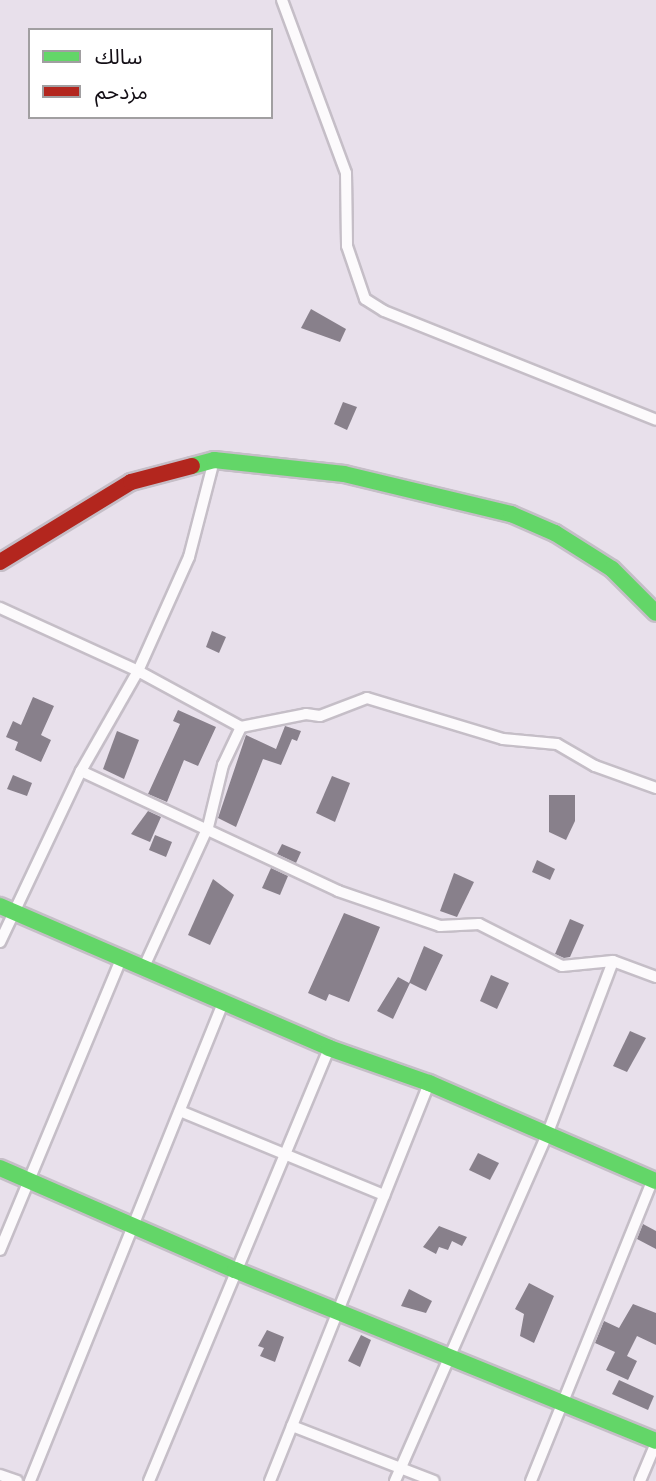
<!DOCTYPE html>
<meta charset="utf-8">
<style>
body{margin:0}
#map{position:relative;width:656px;height:1481px;overflow:hidden;background:#e8e0eb;font-family:"Exo 2","Noto Sans Arabic",sans-serif}
div>[style]{position:absolute}
[style*='--x']{left:calc(var(--x)*1px);top:calc(var(--y)*1px);width:calc(var(--w)*1px);rotate:calc(var(--a)*1deg)}
.building>*{inset:0;background:#88808b}
.roads{filter:drop-shadow(2px 0 #c5bec7) drop-shadow(-2px 0 #c5bec7) drop-shadow(0 2px #c5bec7) drop-shadow(0 -2px #c5bec7)}
.street>*{height:10px;margin:-5px;padding:0 5px;transform-origin:5px;border-radius:5px;background:#fcfafc}
.fast>*{height:16px;margin:-8px;padding:0 8px;transform-origin:8px;border-radius:8px;background:#63d668}
.jam>*{height:16px;margin:-8px;padding:0 8px;transform-origin:8px;border-radius:8px;background:#b3261e}
span{translate:-50% -50%;white-space:nowrap;text-align:center;line-height:1.15;-webkit-text-stroke:7px #fff;paint-order:stroke}
.legend{position:absolute;left:28px;top:28px;width:245px;height:91px;box-sizing:border-box;background:#fff;border:2px solid #a19fa1;margin:0;padding:9px 12px;list-style:none;font-size:21px;color:#130e15}
.legend li{display:flex;align-items:center;gap:14px;height:35px}
.legend b{width:35px;border:2px solid #a19fa1}
</style>
<div id="map">
<div class="building">
<div style="clip-path:polygon(311px 309px,346px 329px,340px 342px,301px 328px)"></div>
<div style="clip-path:polygon(343px 402px,357px 407px,347px 430px,334px 424px)"></div>
<div style="clip-path:polygon(212px 631px,226px 637px,219px 653px,206px 647px)"></div>
<div style="clip-path:polygon(33px 697px,54px 706px,41px 735px,51px 740px,41px 762px,15px 750px,18px 742px,6px 737px,13px 721px,21px 725px)"></div>
<div style="clip-path:polygon(178px 710px,216px 727px,198px 766px,184px 760px,167px 802px,148px 794px,180px 724px,173px 721px)"></div>
<div style="clip-path:polygon(285px 726px,301px 731px,297px 741px,292px 739px,281px 765px,263px 759px,236px 827px,218px 818px,246px 735px,276px 749px)"></div>
<div style="clip-path:polygon(117px 731px,139px 740px,124px 779px,103px 769px)"></div>
<div style="clip-path:polygon(13px 775px,32px 783px,27px 796px,7px 789px)"></div>
<div style="clip-path:polygon(332px 776px,350px 783px,335px 822px,316px 813px)"></div>
<div style="clip-path:polygon(549px 795px,575px 795px,575px 821px,566px 840px,549px 832px)"></div>
<div style="clip-path:polygon(148px 811px,161px 817px,150px 842px,131px 834px)"></div>
<div style="clip-path:polygon(155px 835px,172px 842px,166px 857px,149px 850px)"></div>
<div style="clip-path:polygon(282px 844px,301px 852px,296px 863px,277px 854px)"></div>
<div style="clip-path:polygon(537px 860px,555px 869px,550px 880px,532px 872px)"></div>
<div style="clip-path:polygon(271px 868px,288px 876px,280px 895px,262px 888px)"></div>
<div style="clip-path:polygon(454px 873px,474px 882px,457px 917px,440px 911px)"></div>
<div style="clip-path:polygon(213px 879px,234px 895px,210px 945px,188px 935px)"></div>
<div style="clip-path:polygon(344px 913px,380px 927px,349px 1002px,329px 994px,326px 1001px,308px 993px)"></div>
<div style="clip-path:polygon(570px 919px,584px 925px,570px 957px,564px 958px,555px 954px)"></div>
<div style="clip-path:polygon(424px 946px,443px 955px,426px 991px,410px 983px,393px 1019px,377px 1011px,398px 977px,409px 983px)"></div>
<div style="clip-path:polygon(491px 975px,509px 983px,497px 1009px,480px 1001px)"></div>
<div style="clip-path:polygon(630px 1031px,646px 1038px,627px 1072px,613px 1066px)"></div>
<div style="clip-path:polygon(478px 1153px,499px 1163px,490px 1180px,469px 1170px)"></div>
<div style="clip-path:polygon(643px 1224px,656px 1231px,656px 1249px,637px 1239px)"></div>
<div style="clip-path:polygon(439px 1226px,467px 1237px,462px 1246px,452px 1241px,448px 1250px,439px 1247px,436px 1254px,423px 1247px)"></div>
<div style="clip-path:polygon(529px 1283px,554px 1296px,534px 1343px,520px 1336px,524px 1314px,515px 1309px)"></div>
<div style="clip-path:polygon(409px 1289px,432px 1301px,426px 1313px,401px 1306px)"></div>
<div style="clip-path:polygon(633px 1304px,656px 1313px,656px 1345px,637px 1336px,627px 1356px,637px 1361px,628px 1380px,606px 1370px,615px 1352px,595px 1343px,604px 1321px,619px 1328px)"></div>
<div style="clip-path:polygon(267px 1330px,284px 1337px,275px 1362px,260px 1356px,264px 1348px,258px 1346px)"></div>
<div style="clip-path:polygon(361px 1335px,371px 1340px,360px 1367px,348px 1361px)"></div>
<div style="clip-path:polygon(619px 1380px,654px 1396px,648px 1410px,612px 1394px)"></div>
</div>
<div class="roads">
<div class="street">
<div style="--x:282;--y:0;--w:184;--a:69.7"></div>
<div style="--x:346;--y:173;--w:73;--a:89.2"></div>
<div style="--x:347;--y:246;--w:56;--a:71.2"></div>
<div style="--x:365;--y:299;--w:22;--a:32"></div>
<div style="--x:384;--y:311;--w:293;--a:21.8"></div>
<div style="--x:0;--y:608;--w:152;--a:24.5"></div>
<div style="--x:138;--y:671;--w:117;--a:28.5"></div>
<div style="--x:241;--y:727;--w:66;--a:-11.3"></div>
<div style="--x:306;--y:714;--w:14;--a:8"></div>
<div style="--x:320;--y:716;--w:50;--a:-21"></div>
<div style="--x:367;--y:698;--w:142;--a:16.8"></div>
<div style="--x:503;--y:739;--w:54;--a:5.3"></div>
<div style="--x:557;--y:744;--w:44;--a:30.1"></div>
<div style="--x:595;--y:766;--w:65;--a:19.8"></div>
<div style="--x:81;--y:771;--w:284;--a:25"></div>
<div style="--x:338;--y:891;--w:108;--a:18.9"></div>
<div style="--x:440;--y:926;--w:39;--a:-3"></div>
<div style="--x:479;--y:924;--w:93;--a:26.8"></div>
<div style="--x:562;--y:966;--w:51;--a:-5.6"></div>
<div style="--x:613;--y:961;--w:46;--a:20.4"></div>
<div style="--x:0;--y:942;--w:189;--a:-64.7"></div>
<div style="--x:81;--y:771;--w:115;--a:-60.3"></div>
<div style="--x:138;--y:671;--w:125;--a:-65.9"></div>
<div style="--x:189;--y:557;--w:100;--a:-75.5"></div>
<div style="--x:143;--y:969;--w:156;--a:-65.4"></div>
<div style="--x:208;--y:827;--w:64;--a:-76.4"></div>
<div style="--x:223;--y:765;--w:42;--a:-64.7"></div>
<div style="--x:180;--y:1111;--w:221;--a:22.4"></div>
<div style="--x:0;--y:1250;--w:315;--a:-67.4"></div>
<div style="--x:292;--y:1426;--w:152;--a:21.2"></div>
<div style="--x:0;--y:1475;--w:18;--a:19"></div>
<div style="--x:30;--y:1481;--w:515;--a:-68.01"></div>
<div style="--x:149;--y:1481;--w:469;--a:-67.4"></div>
<div style="--x:270;--y:1481;--w:429;--a:-68.2"></div>
<div style="--x:395;--y:1481;--w:378;--a:-66.3"></div>
<div style="--x:547;--y:1135;--w:186;--a:-69.2"></div>
<div style="--x:531;--y:1481;--w:326;--a:-68"></div>
<div style="--x:640;--y:1481;--w:41;--a:-67.2"></div>
</div>
<div class="fast">
<div style="--x:192;--y:466;--w:23;--a:-15"></div>
<div style="--x:214;--y:460;--w:131;--a:6.1"></div>
<div style="--x:344;--y:474;--w:172;--a:13.5"></div>
<div style="--x:511;--y:514;--w:48;--a:23.4"></div>
<div style="--x:555;--y:533;--w:67;--a:32.3"></div>
<div style="--x:612;--y:569;--w:62;--a:45"></div>
<div style="--x:0;--y:906;--w:358;--a:23.3"></div>
<div style="--x:329;--y:1048;--w:106;--a:19.3"></div>
<div style="--x:429;--y:1083;--w:247;--a:23.4"></div>
<div style="--x:0;--y:1168;--w:256;--a:23.5"></div>
<div style="--x:235;--y:1270;--w:454;--a:22.1"></div>
</div>
<div class="jam">
<div style="--x:0;--y:562;--w:153;--a:-31.4"></div>
<div style="--x:131;--y:482;--w:63;--a:-14.7"></div>
</div>
</div>
<ul class="legend">
<li><b style="height:9px;background:#63d668"></b>سالك</li>
<li><b style="height:9px;background:#b3261e"></b>مزدحم</li>
</ul>
</div>
